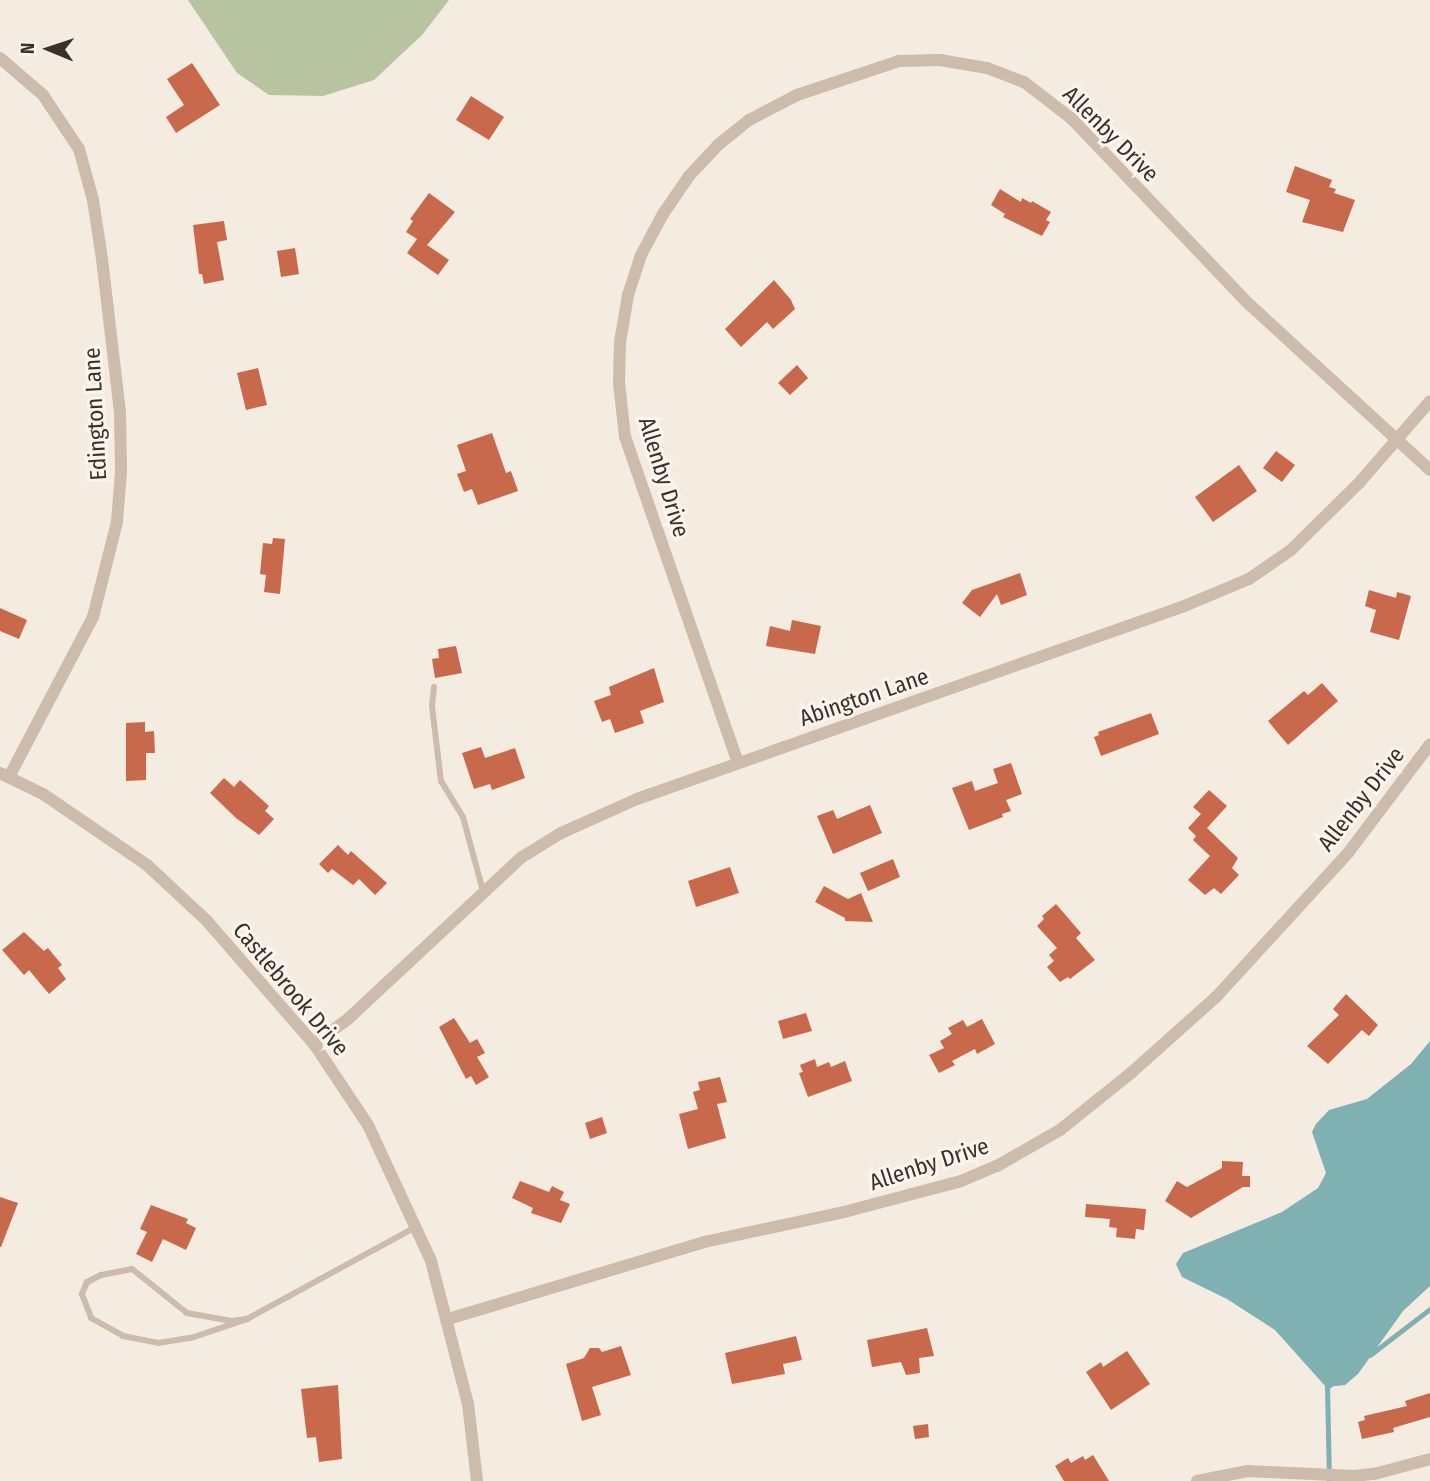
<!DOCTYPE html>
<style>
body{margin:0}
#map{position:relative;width:1430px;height:1481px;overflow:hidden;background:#f4ebe1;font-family:"Fira Sans Condensed",sans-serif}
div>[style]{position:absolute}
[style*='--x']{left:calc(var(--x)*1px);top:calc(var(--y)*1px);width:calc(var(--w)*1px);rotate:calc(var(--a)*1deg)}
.green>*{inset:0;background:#b8c4a0}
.water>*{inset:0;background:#7fb0b2}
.stream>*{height:4.5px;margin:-2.25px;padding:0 2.25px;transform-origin:2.25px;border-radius:2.25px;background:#7fb0b2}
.building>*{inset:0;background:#c8694b}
.service>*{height:6px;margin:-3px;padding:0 3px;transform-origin:3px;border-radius:3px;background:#cdbbac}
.minor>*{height:12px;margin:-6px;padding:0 6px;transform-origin:6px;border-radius:6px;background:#cdbbac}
span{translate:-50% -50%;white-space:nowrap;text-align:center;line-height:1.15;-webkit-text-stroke:6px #fbf5ee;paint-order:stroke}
.street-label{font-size:23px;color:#3b302b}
.north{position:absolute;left:14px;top:14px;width:70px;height:70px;-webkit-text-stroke:5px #fbf5ee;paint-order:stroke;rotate:272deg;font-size:19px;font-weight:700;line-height:28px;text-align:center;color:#3b302b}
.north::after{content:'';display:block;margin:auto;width:24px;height:32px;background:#3b302b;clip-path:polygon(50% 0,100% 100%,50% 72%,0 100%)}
</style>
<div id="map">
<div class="green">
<div style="clip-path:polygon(188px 0,449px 0,422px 35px,374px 80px,323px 96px,269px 95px,237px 73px)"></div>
</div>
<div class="water">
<div style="clip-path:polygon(1430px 1041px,1430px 1286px,1403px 1311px,1358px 1374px,1345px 1385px,1326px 1387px,1275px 1330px,1227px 1299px,1182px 1277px,1176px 1264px,1183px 1253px,1282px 1212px,1318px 1188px,1326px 1173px,1312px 1132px,1316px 1124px,1329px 1110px,1367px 1099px,1411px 1064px)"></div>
</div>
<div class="stream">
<div style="--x:1370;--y:1355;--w:76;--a:-37.5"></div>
<div style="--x:1329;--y:1481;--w:94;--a:-91.2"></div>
<div style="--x:1327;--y:1387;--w:4;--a:-34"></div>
</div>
<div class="building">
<div style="clip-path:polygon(192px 63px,220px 105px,176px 133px,166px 117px,184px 105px,167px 79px)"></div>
<div style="clip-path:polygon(471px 96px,504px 117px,489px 140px,456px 120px)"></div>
<div style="clip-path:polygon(1295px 166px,1332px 180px,1329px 187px,1336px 189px,1334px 193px,1355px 200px,1343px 232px,1302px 222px,1310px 200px,1286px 192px)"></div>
<div style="clip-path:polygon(1000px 189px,1021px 202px,1022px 198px,1031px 203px,1032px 201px,1051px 212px,1046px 220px,1050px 222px,1042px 236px,1003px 217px,1005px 214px,991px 205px)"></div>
<div style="clip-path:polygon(429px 193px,455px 212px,427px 245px,449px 260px,438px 275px,407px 253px,417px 239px,406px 232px,413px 221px,410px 219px)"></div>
<div style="clip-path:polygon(224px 221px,227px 240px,217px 242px,224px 280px,204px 284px,202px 274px,199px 274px,193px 225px)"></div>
<div style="clip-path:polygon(295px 248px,299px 274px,281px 277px,277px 251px)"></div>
<div style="clip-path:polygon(774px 280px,791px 300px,795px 309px,773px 329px,767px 322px,741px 347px,725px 329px)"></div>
<div style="clip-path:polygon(797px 365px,808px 378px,790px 395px,778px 383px)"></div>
<div style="clip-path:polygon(258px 368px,267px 405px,246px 410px,237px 373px)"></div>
<div style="clip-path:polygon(492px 433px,506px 473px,511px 471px,518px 491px,478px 505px,472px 489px,464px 492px,457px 474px,466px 471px,457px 445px)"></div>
<div style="clip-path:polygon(1276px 451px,1295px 465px,1282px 482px,1263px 468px)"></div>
<div style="clip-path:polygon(1239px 465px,1257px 491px,1213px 522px,1195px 497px)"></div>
<div style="clip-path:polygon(273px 538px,285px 539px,280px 594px,264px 592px,266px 575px,260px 574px,263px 543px,272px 544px)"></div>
<div style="clip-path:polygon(1020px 573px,1027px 595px,1001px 605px,997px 594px,980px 617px,962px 603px,972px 590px)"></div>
<div style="clip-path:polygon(1369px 590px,1396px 598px,1397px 592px,1411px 596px,1399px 640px,1370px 632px,1376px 610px,1365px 606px)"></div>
<div style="clip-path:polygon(0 608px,27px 620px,19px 639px,0 631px)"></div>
<div style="clip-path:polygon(792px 620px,821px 626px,815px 654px,766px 646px,770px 626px,790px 631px)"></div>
<div style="clip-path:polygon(456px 646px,462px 673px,435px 678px,432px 659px,439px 658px,438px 649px)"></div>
<div style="clip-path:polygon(654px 668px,664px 702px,640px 711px,644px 723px,615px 733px,610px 719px,602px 722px,594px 701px,611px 695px,609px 687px)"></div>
<div style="clip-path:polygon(1322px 683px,1338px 701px,1288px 745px,1268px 721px,1304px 691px,1308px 695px)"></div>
<div style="clip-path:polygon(1151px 713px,1159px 734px,1101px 756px,1094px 737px,1099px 735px,1098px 732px)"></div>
<div style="clip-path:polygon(145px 722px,145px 732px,154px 731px,155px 753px,146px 753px,146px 780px,126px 781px,126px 723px)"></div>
<div style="clip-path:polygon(481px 747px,485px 758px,515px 748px,525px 778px,492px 790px,490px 784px,474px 789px,462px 753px)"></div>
<div style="clip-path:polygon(1011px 763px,1022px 794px,1006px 800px,1011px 811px,1002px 814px,1003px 817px,969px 830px,952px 788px,972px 781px,975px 791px,998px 783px,993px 769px)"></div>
<div style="clip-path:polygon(224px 778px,234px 787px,240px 780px,269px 806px,265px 811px,274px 819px,259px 835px,236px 818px,210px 793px)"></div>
<div style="clip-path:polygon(1209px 790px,1227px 806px,1207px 828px,1238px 858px,1232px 868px,1239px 875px,1221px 894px,1214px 888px,1205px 895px,1188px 880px,1210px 856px,1193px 840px,1196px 836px,1188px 828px,1201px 814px,1193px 807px)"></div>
<div style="clip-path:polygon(870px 805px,882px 833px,833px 854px,817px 816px,833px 810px,837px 819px)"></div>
<div style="clip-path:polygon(338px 845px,348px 855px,351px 851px,387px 883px,375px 895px,359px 879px,353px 885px,332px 869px,328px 873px,319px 864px)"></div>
<div style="clip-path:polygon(893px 859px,900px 877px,868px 891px,860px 873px)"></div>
<div style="clip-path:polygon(730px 867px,739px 893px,696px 907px,688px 881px)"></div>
<div style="clip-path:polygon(824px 886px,848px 899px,861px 893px,873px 922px,845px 921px,845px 918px,815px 902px)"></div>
<div style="clip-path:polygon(1056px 904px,1081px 933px,1076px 938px,1095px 960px,1070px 979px,1068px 977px,1060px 982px,1047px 967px,1054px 961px,1049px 955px,1057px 948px,1037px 926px,1044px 919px,1042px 916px)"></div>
<div style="clip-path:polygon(24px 932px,44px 951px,48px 948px,62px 965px,58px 968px,66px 979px,49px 994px,29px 970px,24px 975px,2px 950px)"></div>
<div style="clip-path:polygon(1346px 994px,1378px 1025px,1369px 1036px,1362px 1030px,1328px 1064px,1307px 1046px,1339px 1015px,1333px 1009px)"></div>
<div style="clip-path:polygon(806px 1013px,812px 1031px,783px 1039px,778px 1021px)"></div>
<div style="clip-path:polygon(454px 1018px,470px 1043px,477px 1039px,485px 1053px,477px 1057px,489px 1077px,476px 1085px,471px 1076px,466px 1079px,439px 1027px)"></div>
<div style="clip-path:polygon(982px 1019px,995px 1044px,977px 1054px,975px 1049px,952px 1061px,955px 1065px,939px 1073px,929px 1055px,944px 1048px,940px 1041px,952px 1034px,948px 1028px,963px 1020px,967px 1027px)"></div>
<div style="clip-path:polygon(815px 1059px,817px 1067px,829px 1062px,831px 1067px,845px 1061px,852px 1081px,808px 1097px,799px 1073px,803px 1072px,800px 1065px)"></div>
<div style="clip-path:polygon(720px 1077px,727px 1102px,717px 1104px,726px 1138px,688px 1149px,679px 1114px,698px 1109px,693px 1092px,700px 1090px,698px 1082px)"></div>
<div style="clip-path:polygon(602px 1117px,607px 1133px,590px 1139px,585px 1123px)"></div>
<div style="clip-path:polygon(1222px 1161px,1243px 1162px,1242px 1176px,1250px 1176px,1250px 1187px,1243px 1187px,1191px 1218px,1165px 1201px,1177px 1181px,1187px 1187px,1222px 1168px)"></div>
<div style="clip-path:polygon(520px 1181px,549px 1192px,552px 1186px,564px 1192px,560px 1200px,570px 1204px,561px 1223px,531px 1213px,533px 1208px,512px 1198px)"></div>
<div style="clip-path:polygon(0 1197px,18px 1203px,1px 1247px,0 1247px)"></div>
<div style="clip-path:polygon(1086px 1204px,1146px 1209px,1144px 1230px,1136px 1229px,1135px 1239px,1116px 1237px,1117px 1228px,1109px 1227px,1110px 1219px,1085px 1217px)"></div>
<div style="clip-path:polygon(151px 1205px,188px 1219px,186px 1223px,196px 1228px,186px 1250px,163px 1239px,152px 1262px,136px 1254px,147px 1232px,140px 1229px)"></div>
<div style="clip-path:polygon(927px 1328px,934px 1356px,919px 1358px,920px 1373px,906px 1375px,901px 1362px,872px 1367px,867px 1340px)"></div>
<div style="clip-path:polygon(796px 1336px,802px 1360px,783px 1364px,785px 1374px,732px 1384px,725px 1353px)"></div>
<div style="clip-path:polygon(621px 1346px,631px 1375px,592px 1387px,601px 1415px,582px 1421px,566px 1364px,584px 1358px,590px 1348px,599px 1348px,602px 1352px)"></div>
<div style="clip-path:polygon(1127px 1351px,1150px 1384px,1111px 1410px,1086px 1372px,1101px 1362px,1103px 1367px)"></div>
<div style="clip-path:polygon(338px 1385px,342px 1459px,319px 1462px,316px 1437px,307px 1438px,301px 1389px)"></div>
<div style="clip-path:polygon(1430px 1393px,1430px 1417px,1393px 1428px,1394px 1432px,1362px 1439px,1358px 1422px,1365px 1420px,1364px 1416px,1407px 1406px,1405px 1401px)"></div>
<div style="clip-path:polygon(928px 1424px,929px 1437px,915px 1439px,913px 1426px)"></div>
<div style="clip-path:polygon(1093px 1455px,1109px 1481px,1064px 1481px,1055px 1466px,1068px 1458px,1071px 1463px,1083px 1456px,1085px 1460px)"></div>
</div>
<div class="service">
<div style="--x:434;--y:687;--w:19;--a:96"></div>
<div style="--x:432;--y:706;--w:76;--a:83.2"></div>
<div style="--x:441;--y:781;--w:42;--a:58.6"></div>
<div style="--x:463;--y:817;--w:77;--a:74.9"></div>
<div style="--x:247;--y:1319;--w:15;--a:172"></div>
<div style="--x:232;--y:1321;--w:46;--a:-169.9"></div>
<div style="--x:187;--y:1313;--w:70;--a:-141.3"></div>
<div style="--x:132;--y:1269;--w:32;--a:169"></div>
<div style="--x:101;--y:1275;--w:16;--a:153"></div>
<div style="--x:87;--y:1282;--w:13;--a:113"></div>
<div style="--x:82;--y:1294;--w:26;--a:69"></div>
<div style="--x:91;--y:1318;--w:37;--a:29"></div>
<div style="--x:123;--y:1336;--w:36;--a:11"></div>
<div style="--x:158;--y:1343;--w:33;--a:-9"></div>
<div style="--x:191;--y:1338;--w:59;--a:-18.7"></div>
<div style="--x:247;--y:1319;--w:192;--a:-28.6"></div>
</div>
<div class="minor">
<div style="--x:0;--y:58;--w:57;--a:40.7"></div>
<div style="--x:43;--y:95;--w:65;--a:56.3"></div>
<div style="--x:79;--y:149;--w:53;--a:74.6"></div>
<div style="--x:93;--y:200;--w:60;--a:81.3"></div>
<div style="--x:102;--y:259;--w:154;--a:83.3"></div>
<div style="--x:120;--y:412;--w:60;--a:89"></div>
<div style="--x:121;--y:472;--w:50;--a:94.6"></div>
<div style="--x:117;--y:522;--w:98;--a:104.2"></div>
<div style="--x:93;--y:617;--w:181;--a:117.7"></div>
<div style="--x:738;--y:763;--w:345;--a:-109.1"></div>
<div style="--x:625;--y:437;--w:54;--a:-96.3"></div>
<div style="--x:619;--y:383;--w:41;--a:-88.6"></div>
<div style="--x:620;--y:342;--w:48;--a:-80.3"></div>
<div style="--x:628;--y:295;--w:42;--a:-72"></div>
<div style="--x:641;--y:255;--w:47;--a:-61.8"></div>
<div style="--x:663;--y:214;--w:46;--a:-55.6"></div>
<div style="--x:689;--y:176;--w:42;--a:-46.9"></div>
<div style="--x:718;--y:145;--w:40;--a:-39"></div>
<div style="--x:749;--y:120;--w:54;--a:-27.5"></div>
<div style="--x:797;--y:95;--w:108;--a:-18.4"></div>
<div style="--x:899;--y:61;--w:41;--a:-1.4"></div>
<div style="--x:940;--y:60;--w:48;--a:9.7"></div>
<div style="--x:987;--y:68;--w:40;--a:21"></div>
<div style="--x:1024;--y:82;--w:59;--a:37.5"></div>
<div style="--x:1071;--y:118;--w:259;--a:46.3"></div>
<div style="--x:1250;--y:305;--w:244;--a:42.5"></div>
<div style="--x:0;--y:773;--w:48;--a:26"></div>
<div style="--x:43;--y:794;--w:126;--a:34.3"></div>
<div style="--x:147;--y:865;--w:82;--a:43"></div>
<div style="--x:207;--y:921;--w:163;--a:49"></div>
<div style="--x:314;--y:1044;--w:97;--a:56.3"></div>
<div style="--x:368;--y:1125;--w:150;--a:65.1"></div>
<div style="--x:431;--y:1261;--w:148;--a:75.5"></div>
<div style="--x:468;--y:1404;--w:78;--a:83.3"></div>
<div style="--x:314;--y:1044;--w:42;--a:-36.3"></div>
<div style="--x:348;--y:1019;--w:238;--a:-43"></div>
<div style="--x:522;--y:857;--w:46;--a:-31.6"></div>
<div style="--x:561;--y:833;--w:83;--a:-24.1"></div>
<div style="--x:637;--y:799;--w:578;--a:-19.41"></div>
<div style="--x:1182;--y:607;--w:73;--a:-22.7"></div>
<div style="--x:1249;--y:579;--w:51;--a:-34.6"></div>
<div style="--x:1291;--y:550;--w:95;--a:-44.6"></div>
<div style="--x:1359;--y:483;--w:108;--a:-49.1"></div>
<div style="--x:448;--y:1319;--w:267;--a:-16.7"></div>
<div style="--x:704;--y:1242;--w:143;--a:-12.1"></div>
<div style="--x:844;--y:1212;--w:121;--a:-14.8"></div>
<div style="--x:961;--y:1181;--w:39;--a:-23"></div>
<div style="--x:997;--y:1166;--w:73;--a:-29.7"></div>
<div style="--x:1060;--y:1130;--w:91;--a:-38.8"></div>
<div style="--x:1131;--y:1073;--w:115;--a:-41.8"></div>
<div style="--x:1217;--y:996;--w:194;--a:-47.5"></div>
<div style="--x:1348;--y:853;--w:136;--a:-53"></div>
<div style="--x:1197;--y:1481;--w:52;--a:-11.1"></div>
<div style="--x:1248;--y:1471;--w:107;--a:2.7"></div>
<div style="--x:1355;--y:1476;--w:23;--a:-7"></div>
<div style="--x:1378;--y:1473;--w:54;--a:-15.1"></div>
</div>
<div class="street-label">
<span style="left:1111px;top:134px;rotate:45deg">Allenby Drive</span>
<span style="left:95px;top:414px;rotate:-93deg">Edington Lane</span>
<span style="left:664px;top:477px;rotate:73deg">Allenby Drive</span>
<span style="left:864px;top:697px;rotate:-19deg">Abington Lane</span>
<span style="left:1361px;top:799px;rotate:-52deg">Allenby Drive</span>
<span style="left:291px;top:989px;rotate:50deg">Castlebrook Drive</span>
<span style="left:929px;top:1164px;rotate:-18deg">Allenby Drive</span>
</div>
<div class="north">N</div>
</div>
